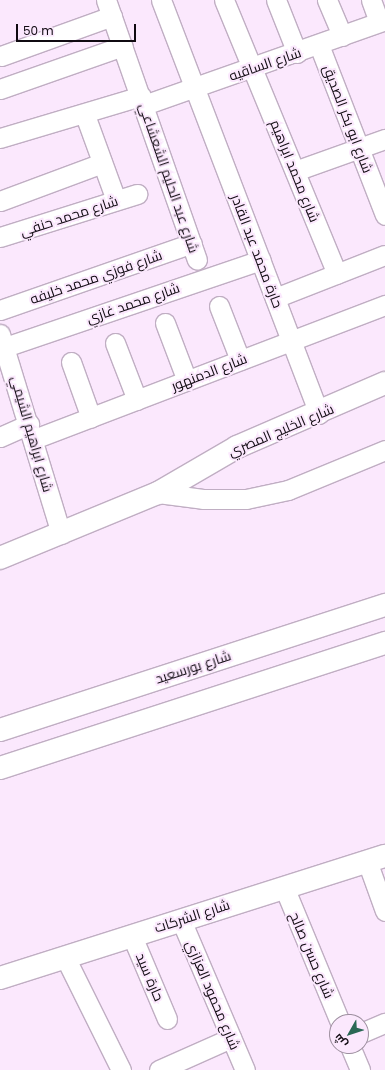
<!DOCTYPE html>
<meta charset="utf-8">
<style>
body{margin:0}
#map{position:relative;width:385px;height:1070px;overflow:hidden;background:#fbe8fd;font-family:Poppins,Cairo,sans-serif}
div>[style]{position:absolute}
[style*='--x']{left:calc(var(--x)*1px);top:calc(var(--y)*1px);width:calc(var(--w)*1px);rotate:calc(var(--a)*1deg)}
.roads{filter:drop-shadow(1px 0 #c0aec3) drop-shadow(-1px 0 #c0aec3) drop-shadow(0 1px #c0aec3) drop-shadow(0 -1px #c0aec3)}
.minor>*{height:19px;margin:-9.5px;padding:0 9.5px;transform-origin:9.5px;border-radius:9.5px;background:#fff}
.tertiary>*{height:22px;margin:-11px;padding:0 11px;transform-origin:11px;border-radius:11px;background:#fff}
.secondary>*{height:22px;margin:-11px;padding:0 11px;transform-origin:11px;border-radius:11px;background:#fff}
.primary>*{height:22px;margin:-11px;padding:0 11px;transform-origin:11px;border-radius:11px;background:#fff}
span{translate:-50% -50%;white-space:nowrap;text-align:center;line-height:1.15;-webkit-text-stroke:4px #fbe8fd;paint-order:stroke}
.street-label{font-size:14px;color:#100a11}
.north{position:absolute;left:329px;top:1014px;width:40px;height:40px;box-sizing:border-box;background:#fbe8fd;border:1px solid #9d8f9f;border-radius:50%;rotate:231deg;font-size:11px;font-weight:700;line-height:16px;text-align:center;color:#100a11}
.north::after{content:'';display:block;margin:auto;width:14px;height:18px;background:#2a6855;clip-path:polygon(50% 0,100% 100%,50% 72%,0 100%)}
.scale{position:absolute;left:16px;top:24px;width:120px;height:18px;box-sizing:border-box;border:2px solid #100a11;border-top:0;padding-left:5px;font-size:12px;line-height:14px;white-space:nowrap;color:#100a11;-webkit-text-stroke:3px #fbe8fd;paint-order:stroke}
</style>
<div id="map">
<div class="roads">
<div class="minor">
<div style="--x:106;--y:0;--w:275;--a:70.7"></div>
<div style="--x:161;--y:0;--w:443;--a:69.1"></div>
<div style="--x:224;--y:0;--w:296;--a:67.6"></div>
<div style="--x:276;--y:0;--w:57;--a:68.4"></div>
<div style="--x:327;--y:0;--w:39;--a:67"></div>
<div style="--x:371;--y:0;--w:23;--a:70"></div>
<div style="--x:319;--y:45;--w:182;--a:68.8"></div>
<div style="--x:1;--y:56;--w:118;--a:-19.8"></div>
<div style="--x:0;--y:89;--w:130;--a:-19.3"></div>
<div style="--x:144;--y:105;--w:256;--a:-19.4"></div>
<div style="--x:85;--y:115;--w:90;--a:70"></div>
<div style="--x:0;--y:138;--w:147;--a:-16.6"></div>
<div style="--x:295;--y:171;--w:96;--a:-19.6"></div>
<div style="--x:0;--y:201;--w:109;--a:-20.4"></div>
<div style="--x:0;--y:237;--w:144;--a:-17.4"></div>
<div style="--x:275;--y:298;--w:118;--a:-21.4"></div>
<div style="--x:219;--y:306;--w:58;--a:68.7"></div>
<div style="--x:0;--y:310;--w:203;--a:-19.2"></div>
<div style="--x:165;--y:323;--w:62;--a:69.2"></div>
<div style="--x:0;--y:334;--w:209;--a:73"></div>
<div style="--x:115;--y:343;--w:61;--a:68.9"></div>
<div style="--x:5;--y:347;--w:270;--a:-18.8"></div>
<div style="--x:71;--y:362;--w:59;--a:70.3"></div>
<div style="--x:0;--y:437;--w:32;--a:-24"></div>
<div style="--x:34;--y:439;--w:376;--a:-20.9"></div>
<div style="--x:158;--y:493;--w:45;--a:7.6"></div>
<div style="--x:203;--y:499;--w:43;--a:0"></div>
<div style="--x:246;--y:499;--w:43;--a:-12.1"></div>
<div style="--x:288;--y:490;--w:105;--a:-22.4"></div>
<div style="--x:367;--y:861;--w:53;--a:70.2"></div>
<div style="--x:284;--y:887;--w:146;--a:67.5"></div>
<div style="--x:181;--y:920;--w:163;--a:66.9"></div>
<div style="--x:132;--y:936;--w:90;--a:67.1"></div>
<div style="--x:65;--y:957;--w:126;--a:63.6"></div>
<div style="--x:361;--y:1033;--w:26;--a:-23"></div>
<div style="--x:350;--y:1046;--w:26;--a:67"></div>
<div style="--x:159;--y:1070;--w:79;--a:-24"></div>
</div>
<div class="tertiary">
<div style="--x:0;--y:558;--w:171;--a:-22.4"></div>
<div style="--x:158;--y:493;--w:91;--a:-30.2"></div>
<div style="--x:237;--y:447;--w:161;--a:-23.4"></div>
</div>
<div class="secondary">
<div style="--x:0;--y:978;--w:404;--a:-17.6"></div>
</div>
<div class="primary">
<div style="--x:0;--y:730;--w:405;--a:-18"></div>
<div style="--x:0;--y:768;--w:405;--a:-18"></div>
</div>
</div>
<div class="street-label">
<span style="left:265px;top:64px;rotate:-19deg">شارع الساقيه</span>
<span style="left:348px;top:119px;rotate:69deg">شارع ابو بكر الصديق</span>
<span style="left:295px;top:171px;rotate:68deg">شارع محمد ابراهيم</span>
<span style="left:169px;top:178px;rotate:71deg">شارع عبد الحليم الشعشاعي</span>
<span style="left:69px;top:216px;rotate:-18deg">شارع محمد حنفي</span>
<span style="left:257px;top:251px;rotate:69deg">حارة محمد عبد القادر</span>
<span style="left:96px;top:277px;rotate:-19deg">شارع فوزي محمد خليفه</span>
<span style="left:133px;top:303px;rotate:-19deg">شارع محمد غازي</span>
<span style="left:209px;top:372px;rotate:-21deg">شارع الدمنهور</span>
<span style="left:281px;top:430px;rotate:-23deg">شارع الخليج المصري</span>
<span style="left:32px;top:434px;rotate:74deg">شارع ابراهيم الشيمي</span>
<span style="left:193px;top:667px;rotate:-18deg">شارع بورسعيد</span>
<span style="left:192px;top:916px;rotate:-18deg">شارع الشركات</span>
<span style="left:312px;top:955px;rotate:67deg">شارع حسن صالح</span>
<span style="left:150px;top:977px;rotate:67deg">حارة سيد</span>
<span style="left:213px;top:995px;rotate:67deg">شارع محمود العزازي</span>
</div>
<div class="north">ش</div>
<div class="scale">50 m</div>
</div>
